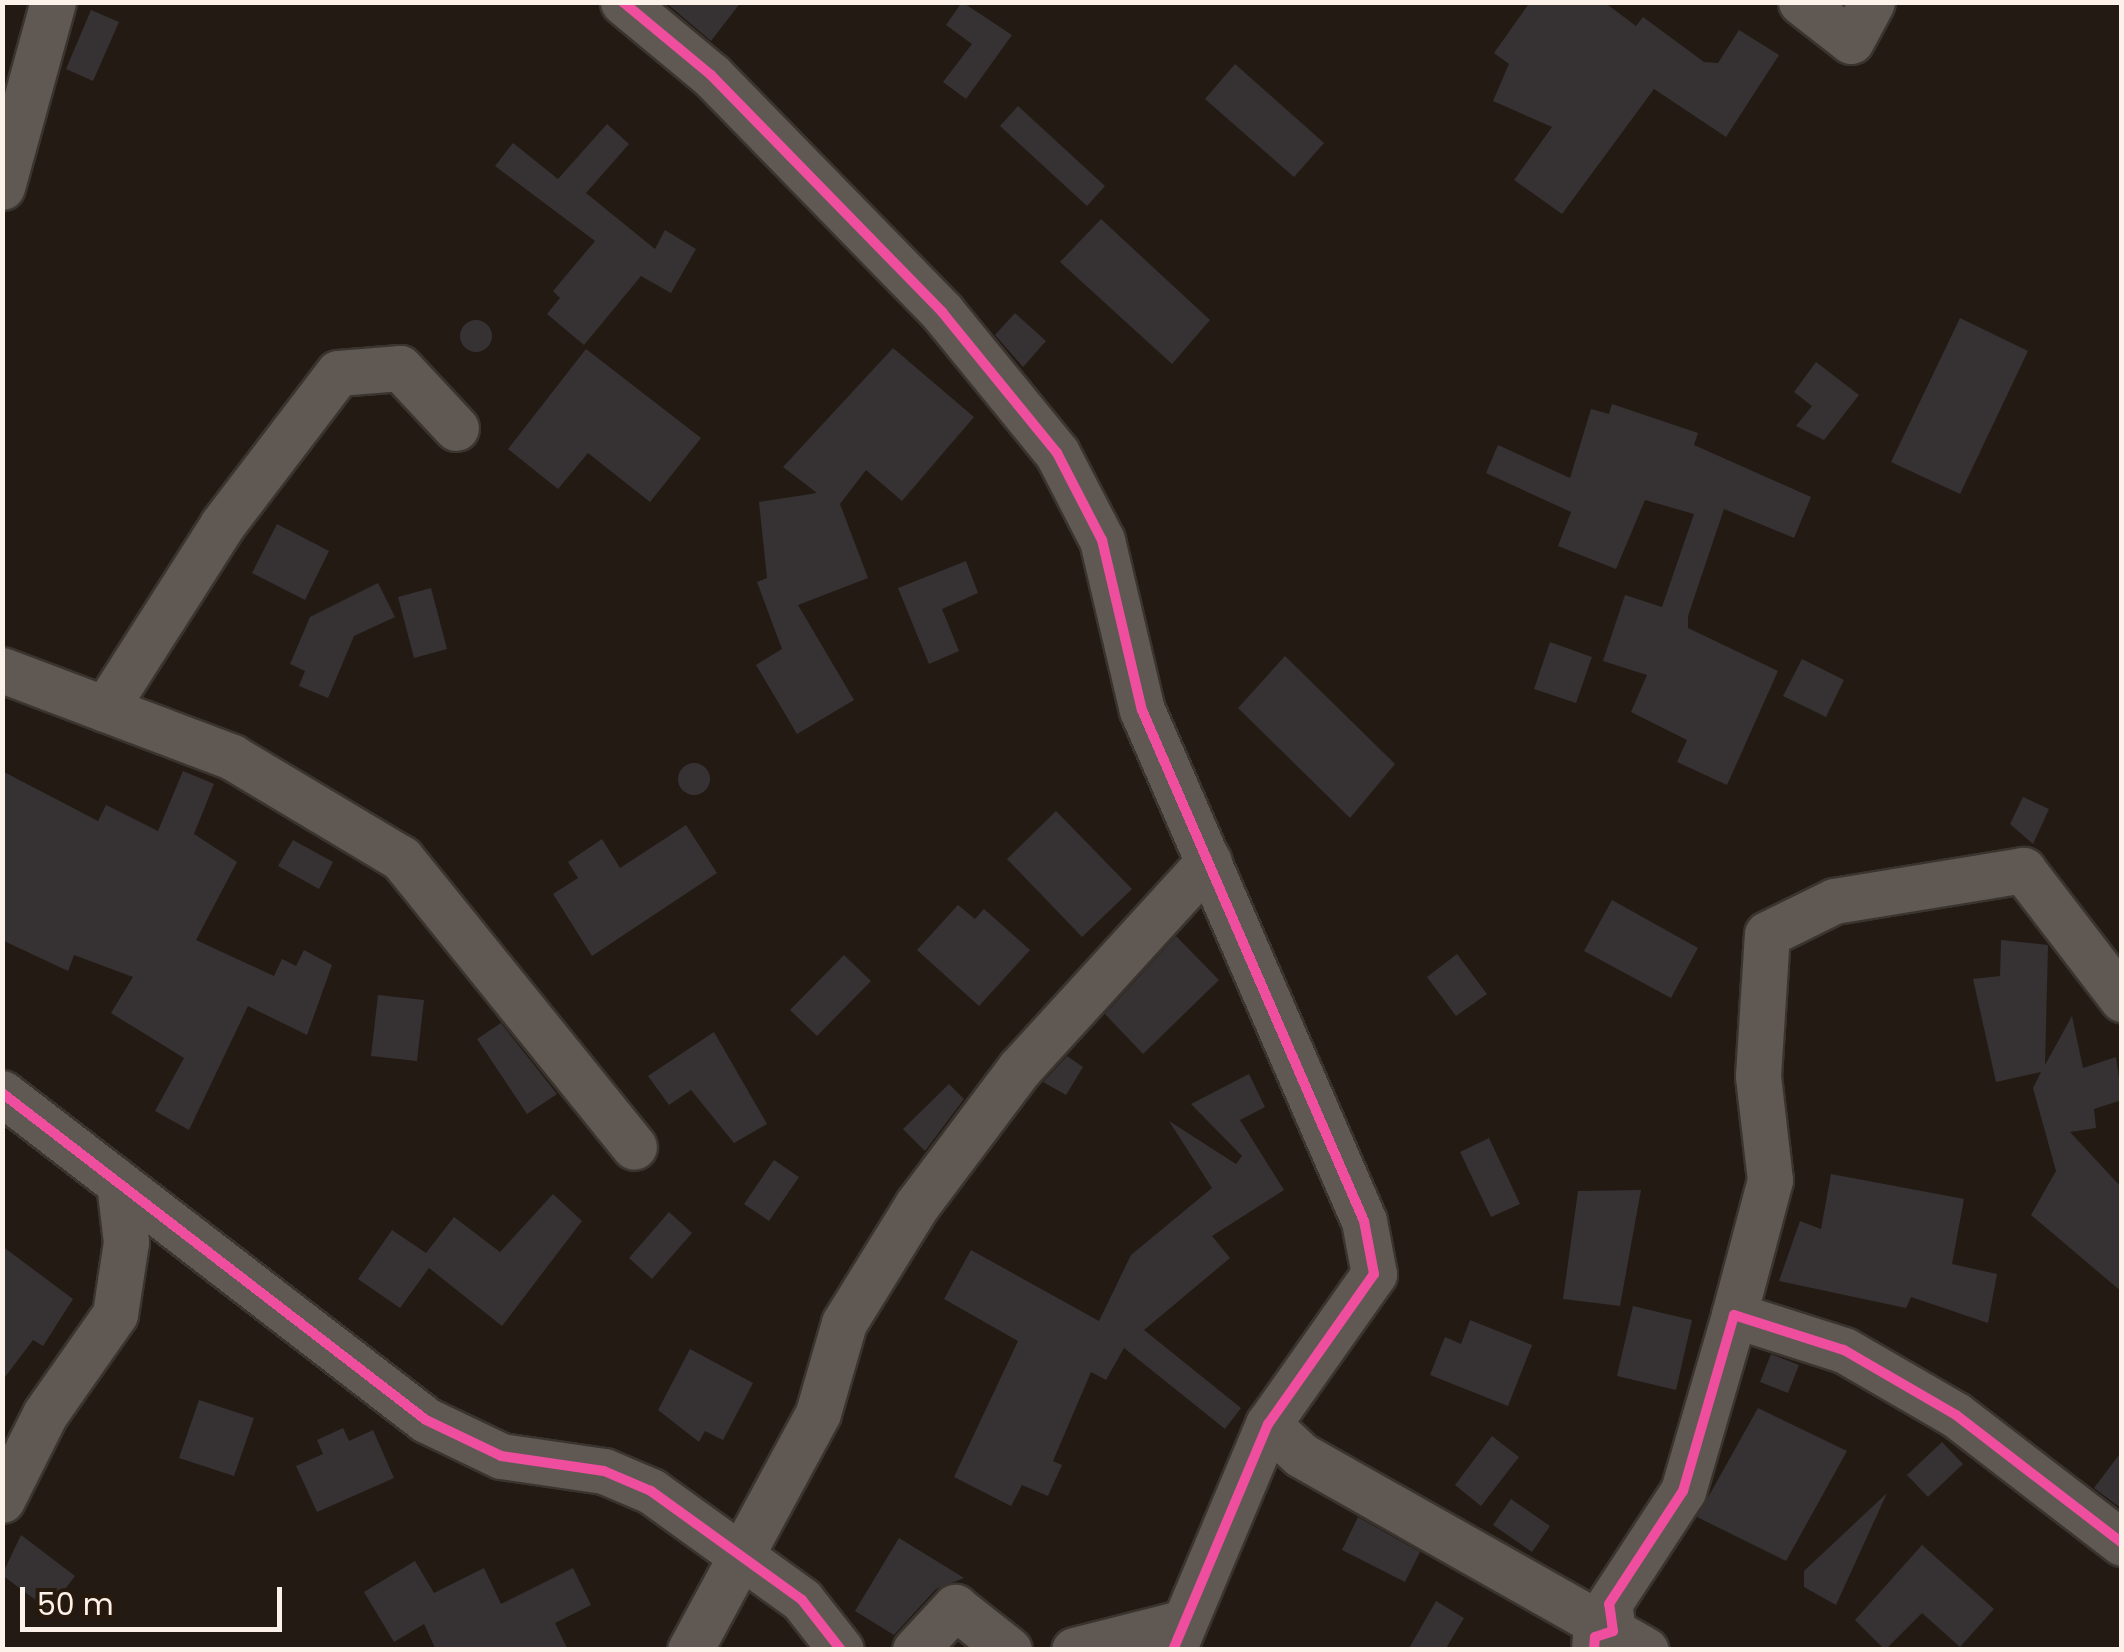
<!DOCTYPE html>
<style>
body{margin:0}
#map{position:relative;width:2124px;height:1652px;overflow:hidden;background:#221a13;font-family:Poppins,sans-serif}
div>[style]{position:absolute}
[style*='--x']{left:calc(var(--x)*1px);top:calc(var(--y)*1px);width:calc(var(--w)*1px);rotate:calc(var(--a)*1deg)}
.building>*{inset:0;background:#363234}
.round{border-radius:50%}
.roads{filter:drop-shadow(2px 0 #3a342f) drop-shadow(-2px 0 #3a342f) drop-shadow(0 2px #3a342f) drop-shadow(0 -2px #3a342f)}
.minor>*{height:45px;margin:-22.5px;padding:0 22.5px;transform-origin:22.5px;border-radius:22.5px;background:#5f5853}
.cycleway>*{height:10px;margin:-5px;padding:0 5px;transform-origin:5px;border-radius:5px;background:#ef4d9e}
span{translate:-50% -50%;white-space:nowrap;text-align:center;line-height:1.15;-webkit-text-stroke:9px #28190d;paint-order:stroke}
.frame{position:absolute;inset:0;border:5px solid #fdf2ea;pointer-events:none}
.scale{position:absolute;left:20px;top:1587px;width:262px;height:45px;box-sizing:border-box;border:5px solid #fdf2ea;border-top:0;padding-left:12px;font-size:30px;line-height:35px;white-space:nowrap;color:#fdf2ea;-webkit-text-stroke:8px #28190d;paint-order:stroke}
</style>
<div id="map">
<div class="building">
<div style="clip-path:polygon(665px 2px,741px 2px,711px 41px)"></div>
<div style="clip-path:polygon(962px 2px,1012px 35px,966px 99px,943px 82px,972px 44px,946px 25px)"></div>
<div style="clip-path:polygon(1530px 2px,1604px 2px,1636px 26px,1643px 17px,1704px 62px,1718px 63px,1739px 30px,1779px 55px,1726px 137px,1654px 89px,1562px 214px,1514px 180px,1552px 127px,1493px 101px,1509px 64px,1494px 53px)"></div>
<div style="clip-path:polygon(91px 10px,119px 22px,93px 81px,66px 69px)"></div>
<div style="clip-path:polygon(1235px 64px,1324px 143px,1294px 177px,1205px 99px)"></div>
<div style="clip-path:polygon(1018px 106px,1105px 186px,1087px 206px,1000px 126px)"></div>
<div style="clip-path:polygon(607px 124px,629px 144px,586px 193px,655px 249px,665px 230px,696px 249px,671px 293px,641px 276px,584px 345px,547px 314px,560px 298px,553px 291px,595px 241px,495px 166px,513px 143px,558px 179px)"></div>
<div style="clip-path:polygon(1101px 219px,1210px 320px,1172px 364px,1060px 262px)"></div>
<div style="clip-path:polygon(1015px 313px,1046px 341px,1023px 367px,995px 335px)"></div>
<div style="clip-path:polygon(1960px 318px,2028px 351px,1960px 494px,1891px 462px)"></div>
<div class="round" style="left:460px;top:320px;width:32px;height:32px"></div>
<div style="clip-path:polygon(893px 348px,974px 417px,902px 501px,866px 470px,840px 504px,868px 578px,798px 605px,854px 700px,797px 734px,756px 665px,782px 649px,757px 582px,767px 578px,759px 502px,817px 493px,783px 467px)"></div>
<div style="clip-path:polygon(586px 349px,701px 438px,650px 502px,588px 453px,558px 489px,508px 449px)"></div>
<div style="clip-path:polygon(1816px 362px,1859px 395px,1824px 440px,1796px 426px,1812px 406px,1794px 392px)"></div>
<div style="clip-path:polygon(1612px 404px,1698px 433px,1694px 445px,1811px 497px,1794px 538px,1724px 509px,1688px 616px,1688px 628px,1778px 671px,1727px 785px,1677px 762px,1687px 740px,1631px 712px,1647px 675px,1603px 661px,1625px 595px,1662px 607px,1694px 514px,1645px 500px,1616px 569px,1558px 546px,1571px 512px,1486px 473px,1498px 445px,1570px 478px,1591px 409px,1609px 414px)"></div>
<div style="clip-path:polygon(277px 524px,329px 551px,305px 600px,252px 573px)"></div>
<div style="clip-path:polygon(966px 561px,978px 593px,942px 609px,959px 651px,929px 664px,898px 588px)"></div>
<div style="clip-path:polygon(378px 583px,395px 617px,354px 636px,328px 698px,299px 686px,305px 671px,290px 664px,310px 617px)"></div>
<div style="clip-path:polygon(431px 588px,447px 649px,414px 658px,398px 597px)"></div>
<div style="clip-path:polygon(1550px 642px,1592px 657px,1576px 703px,1534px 689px)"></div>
<div style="clip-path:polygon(1285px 656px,1395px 764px,1350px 818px,1238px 708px)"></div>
<div style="clip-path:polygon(1802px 659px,1844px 680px,1826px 717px,1783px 696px)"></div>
<div class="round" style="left:678px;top:763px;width:32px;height:32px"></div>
<div style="clip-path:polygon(2px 771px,98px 821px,106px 805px,158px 831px,183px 771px,214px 784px,194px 834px,237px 862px,196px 940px,274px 976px,282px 959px,296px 966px,304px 950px,332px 965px,307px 1035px,248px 1006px,189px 1130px,155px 1111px,184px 1058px,111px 1013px,133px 977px,74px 955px,68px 971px,2px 940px)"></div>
<div style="clip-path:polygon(2023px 797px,2049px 809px,2033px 844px,2010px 824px)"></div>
<div style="clip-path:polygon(1056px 811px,1132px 889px,1082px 937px,1007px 859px)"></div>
<div style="clip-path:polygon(686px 825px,717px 873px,592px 956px,553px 894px,578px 878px,568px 862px,602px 839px,620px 868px)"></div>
<div style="clip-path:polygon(293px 840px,333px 862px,319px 889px,278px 866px)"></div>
<div style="clip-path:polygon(1612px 900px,1698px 948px,1671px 998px,1584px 951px)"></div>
<div style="clip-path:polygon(958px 905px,975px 919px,984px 909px,1030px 950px,979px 1006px,917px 950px)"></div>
<div style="clip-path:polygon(1176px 936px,1219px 980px,1143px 1054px,1105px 1014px)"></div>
<div style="clip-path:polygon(2001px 940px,2048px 945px,2045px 1065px,2072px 1016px,2083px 1068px,2116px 1057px,2122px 1100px,2094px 1109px,2096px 1128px,2070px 1132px,2122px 1188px,2122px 1292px,2031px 1215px,2056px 1171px,2033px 1088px,2041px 1072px,1996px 1082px,1973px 979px,2000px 976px)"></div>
<div style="clip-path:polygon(1457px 954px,1487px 994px,1456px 1016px,1427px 977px)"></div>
<div style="clip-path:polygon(844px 955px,871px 981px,817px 1036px,790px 1010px)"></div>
<div style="clip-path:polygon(378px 995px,424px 1000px,417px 1061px,371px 1056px)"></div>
<div style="clip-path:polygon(501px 1023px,557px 1094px,527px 1114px,477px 1039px)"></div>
<div style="clip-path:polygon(714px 1032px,767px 1124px,734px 1143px,691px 1090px,669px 1105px,648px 1076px)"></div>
<div style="clip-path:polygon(1067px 1056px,1083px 1067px,1066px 1095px,1043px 1082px)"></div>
<div style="clip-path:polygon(1249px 1074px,1265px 1107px,1240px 1120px,1284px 1190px,1212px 1236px,1230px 1258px,1144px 1330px,1241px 1408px,1225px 1429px,1124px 1348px,1106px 1380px,1091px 1372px,1053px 1461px,1062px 1465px,1048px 1496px,1022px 1485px,1011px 1506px,954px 1477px,1018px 1341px,944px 1299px,971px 1250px,1099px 1321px,1131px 1255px,1212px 1188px,1169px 1121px,1236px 1164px,1242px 1156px,1191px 1104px)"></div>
<div style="clip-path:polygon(949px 1084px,964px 1099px,925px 1151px,903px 1129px)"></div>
<div style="clip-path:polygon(1489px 1138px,1520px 1204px,1491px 1217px,1460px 1152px)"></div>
<div style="clip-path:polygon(774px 1160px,799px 1177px,769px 1221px,744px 1204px)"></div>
<div style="clip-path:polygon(1831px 1174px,1964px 1199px,1952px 1264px,1997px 1274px,1988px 1323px,1911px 1297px,1906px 1308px,1779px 1281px,1800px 1221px,1821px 1229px)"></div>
<div style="clip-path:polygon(1641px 1190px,1620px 1306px,1563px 1299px,1578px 1191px)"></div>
<div style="clip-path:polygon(553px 1194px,582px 1221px,502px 1326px,429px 1268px,400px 1308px,358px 1279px,392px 1230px,426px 1253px,454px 1217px,500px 1252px)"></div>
<div style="clip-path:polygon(669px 1212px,692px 1233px,652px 1279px,629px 1258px)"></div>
<div style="clip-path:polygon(2px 1246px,73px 1299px,43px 1346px,33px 1340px,2px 1381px)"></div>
<div style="clip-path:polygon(1633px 1306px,1692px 1320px,1676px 1390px,1617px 1376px)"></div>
<div style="clip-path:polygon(1470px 1320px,1532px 1345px,1508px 1406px,1430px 1375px,1445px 1337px,1461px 1344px)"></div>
<div style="clip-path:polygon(690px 1349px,753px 1383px,723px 1440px,705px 1431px,699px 1442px,658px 1410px)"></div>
<div style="clip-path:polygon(1771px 1354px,1799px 1365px,1788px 1393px,1760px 1382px)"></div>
<div style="clip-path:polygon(199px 1400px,254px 1418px,234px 1476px,179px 1458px)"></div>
<div style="clip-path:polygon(1758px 1408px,1847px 1451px,1786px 1561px,1697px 1517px)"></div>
<div style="clip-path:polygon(343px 1428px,349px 1441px,373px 1430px,394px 1478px,317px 1512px,296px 1466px,323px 1454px,317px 1440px)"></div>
<div style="clip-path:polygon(1492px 1436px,1519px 1457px,1481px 1506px,1455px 1485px)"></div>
<div style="clip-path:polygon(1942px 1442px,1963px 1464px,1928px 1497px,1907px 1475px)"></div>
<div style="clip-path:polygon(2122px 1451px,2122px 1509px,2094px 1488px)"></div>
<div style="clip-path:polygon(1887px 1493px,1836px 1605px,1804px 1587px,1804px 1571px)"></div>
<div style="clip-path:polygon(1511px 1499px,1550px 1526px,1532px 1552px,1493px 1525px)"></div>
<div style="clip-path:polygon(1358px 1517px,1420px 1552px,1405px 1582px,1342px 1550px)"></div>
<div style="clip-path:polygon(21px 1535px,75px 1576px,49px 1610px,2px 1575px)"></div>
<div style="clip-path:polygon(899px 1538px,964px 1578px,936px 1589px,894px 1635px,855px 1611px)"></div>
<div style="clip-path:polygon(1922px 1545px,1994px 1609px,1960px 1647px,1922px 1613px,1885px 1650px,1855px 1620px)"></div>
<div style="clip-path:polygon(415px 1561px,434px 1593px,484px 1568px,501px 1604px,573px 1568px,591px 1605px,555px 1623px,568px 1650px,436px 1650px,424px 1624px,394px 1642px,364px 1592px)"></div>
<div style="clip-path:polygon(1436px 1601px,1464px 1618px,1445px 1650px,1408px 1650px)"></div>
</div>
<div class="roads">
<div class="minor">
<div style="--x:623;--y:2;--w:114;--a:39.7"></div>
<div style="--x:711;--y:75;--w:331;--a:45.7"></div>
<div style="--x:942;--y:312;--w:182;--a:50.8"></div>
<div style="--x:1057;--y:453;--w:98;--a:62.7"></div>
<div style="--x:1102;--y:540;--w:175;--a:76.8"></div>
<div style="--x:1142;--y:710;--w:557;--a:66.52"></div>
<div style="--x:1364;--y:1221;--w:54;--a:79.3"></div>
<div style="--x:1374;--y:1274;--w:184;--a:125.2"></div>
<div style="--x:1268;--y:1424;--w:245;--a:112.8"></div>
<div style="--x:1801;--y:2;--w:63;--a:38"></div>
<div style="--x:1851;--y:41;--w:44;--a:-61.7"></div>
<div style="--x:2;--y:187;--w:192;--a:-74.6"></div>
<div style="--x:2;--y:670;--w:246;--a:20.7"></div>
<div style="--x:232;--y:757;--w:197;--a:30.9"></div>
<div style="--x:401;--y:858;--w:371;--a:51.1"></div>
<div style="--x:105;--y:709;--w:218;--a:-57.5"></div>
<div style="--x:222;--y:525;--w:191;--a:-52.7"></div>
<div style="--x:338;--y:373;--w:62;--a:-4.6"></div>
<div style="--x:400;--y:368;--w:82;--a:47"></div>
<div style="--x:2;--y:1093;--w:535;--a:37.64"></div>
<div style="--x:426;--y:1420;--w:83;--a:25.6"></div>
<div style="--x:501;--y:1456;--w:104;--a:8.3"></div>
<div style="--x:604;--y:1471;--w:51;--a:23.1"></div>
<div style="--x:651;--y:1491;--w:186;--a:35.8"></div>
<div style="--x:802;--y:1600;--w:63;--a:52"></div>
<div style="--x:1734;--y:1315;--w:140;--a:-75.1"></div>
<div style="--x:1770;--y:1180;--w:105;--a:-96.6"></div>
<div style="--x:1758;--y:1076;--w:142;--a:-86.4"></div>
<div style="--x:1767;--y:934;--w:75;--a:-26.2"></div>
<div style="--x:1834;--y:901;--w:192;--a:-9.3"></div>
<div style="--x:2023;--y:870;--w:163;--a:52.5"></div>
<div style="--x:1268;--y:1424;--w:45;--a:43.2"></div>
<div style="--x:1301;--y:1455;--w:396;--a:29.5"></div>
<div style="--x:2;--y:1500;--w:96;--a:-63.4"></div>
<div style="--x:45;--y:1414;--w:122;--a:-55"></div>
<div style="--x:115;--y:1314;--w:73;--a:-81.3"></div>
<div style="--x:126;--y:1242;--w:59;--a:-96.8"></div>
<div style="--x:690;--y:1650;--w:269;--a:-61.6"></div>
<div style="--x:818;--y:1413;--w:94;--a:-73.9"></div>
<div style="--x:844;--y:1323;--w:139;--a:-58.3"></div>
<div style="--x:917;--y:1205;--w:171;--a:-53.1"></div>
<div style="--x:1020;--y:1068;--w:280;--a:-47.6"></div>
<div style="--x:915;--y:1650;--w:59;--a:-47.1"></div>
<div style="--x:955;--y:1607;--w:69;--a:38.5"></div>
<div style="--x:1074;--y:1650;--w:114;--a:-14.2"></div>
<div style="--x:1594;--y:1650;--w:13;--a:-86"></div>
<div style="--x:1595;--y:1637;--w:19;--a:-18"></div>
<div style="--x:1613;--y:1631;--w:27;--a:-98"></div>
<div style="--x:1609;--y:1604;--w:135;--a:-56.8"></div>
<div style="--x:1683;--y:1491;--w:183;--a:-73.8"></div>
<div style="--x:1734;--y:1315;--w:115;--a:17.7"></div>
<div style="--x:1844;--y:1350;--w:129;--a:30.1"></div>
<div style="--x:1956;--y:1415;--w:210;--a:37.6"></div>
</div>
</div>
<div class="cycleway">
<div style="--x:623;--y:2;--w:114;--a:39.7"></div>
<div style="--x:711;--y:75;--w:331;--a:45.7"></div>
<div style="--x:942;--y:312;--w:182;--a:50.8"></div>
<div style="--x:1057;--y:453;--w:98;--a:62.7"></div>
<div style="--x:1102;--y:540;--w:175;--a:76.8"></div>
<div style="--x:1142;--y:710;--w:557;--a:66.52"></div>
<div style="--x:1364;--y:1221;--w:54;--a:79.3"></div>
<div style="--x:1374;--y:1274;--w:184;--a:125.2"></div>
<div style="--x:1268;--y:1424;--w:245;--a:112.8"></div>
<div style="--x:2;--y:1093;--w:535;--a:37.64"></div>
<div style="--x:426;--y:1420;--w:83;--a:25.6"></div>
<div style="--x:501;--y:1456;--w:104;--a:8.3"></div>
<div style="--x:604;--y:1471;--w:51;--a:23.1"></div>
<div style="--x:651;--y:1491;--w:186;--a:35.8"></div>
<div style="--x:802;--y:1600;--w:63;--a:52"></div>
<div style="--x:1594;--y:1650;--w:13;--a:-86"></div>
<div style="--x:1595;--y:1637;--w:19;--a:-18"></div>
<div style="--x:1613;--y:1631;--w:27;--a:-98"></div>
<div style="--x:1609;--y:1604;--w:135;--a:-56.8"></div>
<div style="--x:1683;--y:1491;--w:183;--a:-73.8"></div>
<div style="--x:1734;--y:1315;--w:115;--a:17.7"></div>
<div style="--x:1844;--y:1350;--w:129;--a:30.1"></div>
<div style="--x:1956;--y:1415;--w:210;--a:37.6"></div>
</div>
<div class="frame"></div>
<div class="scale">50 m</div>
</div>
